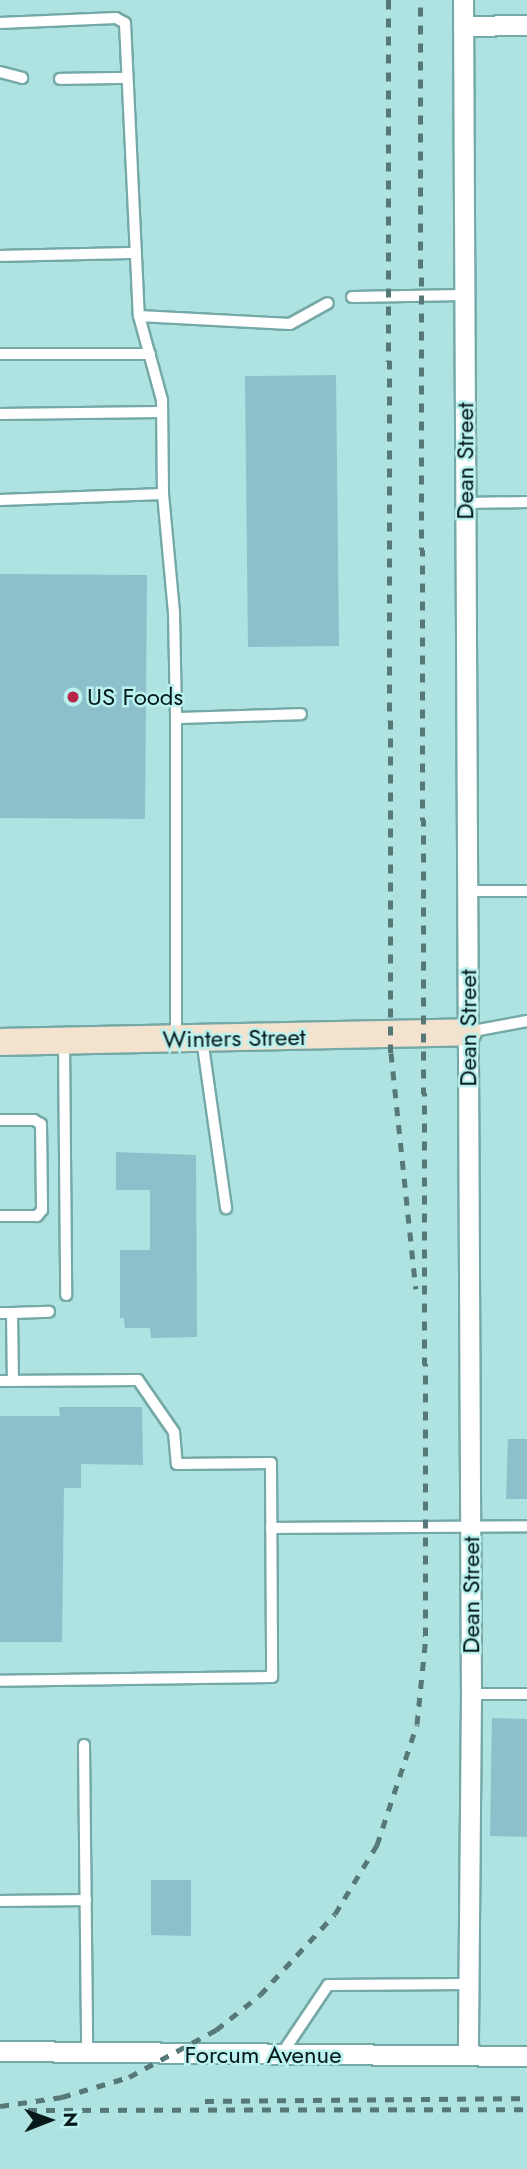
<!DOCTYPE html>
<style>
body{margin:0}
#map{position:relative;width:527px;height:2169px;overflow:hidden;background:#aee3e1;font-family:Jost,sans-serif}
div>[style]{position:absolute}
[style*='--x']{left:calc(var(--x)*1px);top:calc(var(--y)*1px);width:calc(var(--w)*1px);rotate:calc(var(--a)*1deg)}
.building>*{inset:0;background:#8ec0cc}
.roads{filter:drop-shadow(2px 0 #75a9a8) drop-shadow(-2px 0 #75a9a8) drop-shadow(0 2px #75a9a8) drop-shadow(0 -2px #75a9a8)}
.lane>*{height:10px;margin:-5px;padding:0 5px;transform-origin:5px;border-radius:5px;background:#fff}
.street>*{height:19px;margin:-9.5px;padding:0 9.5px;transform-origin:9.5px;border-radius:9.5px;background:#fff}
.secondary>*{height:26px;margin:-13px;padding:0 13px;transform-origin:13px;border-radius:13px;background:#f3e3ce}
.rail>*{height:5px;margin-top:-2.5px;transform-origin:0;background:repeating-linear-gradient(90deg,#567978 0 9px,transparent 0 18px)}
.dots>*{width:19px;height:19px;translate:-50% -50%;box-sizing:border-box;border:4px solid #bbf1ef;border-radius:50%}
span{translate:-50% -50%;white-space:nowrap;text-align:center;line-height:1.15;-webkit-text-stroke:5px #bbf1ef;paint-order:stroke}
.street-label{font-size:24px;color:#051919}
.poi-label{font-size:24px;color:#051919}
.left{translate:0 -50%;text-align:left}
.north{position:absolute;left:14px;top:2085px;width:70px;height:70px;-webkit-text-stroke:5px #bbf1ef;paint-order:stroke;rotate:89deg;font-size:19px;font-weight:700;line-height:28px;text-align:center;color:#051919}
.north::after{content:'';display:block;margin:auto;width:24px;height:32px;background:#051919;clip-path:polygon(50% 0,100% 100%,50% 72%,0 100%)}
</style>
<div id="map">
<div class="building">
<div style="clip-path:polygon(336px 375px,339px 646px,248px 647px,245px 376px)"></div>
<div style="clip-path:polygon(0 574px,147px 575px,145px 819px,0 818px)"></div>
<div style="clip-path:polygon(116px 1152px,196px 1155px,197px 1337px,151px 1338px,150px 1328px,125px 1328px,124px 1318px,120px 1318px,120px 1250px,150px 1250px,150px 1190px,116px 1190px)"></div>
<div style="clip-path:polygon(59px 1407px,142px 1407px,143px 1465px,81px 1464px,81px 1488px,64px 1488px,62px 1642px,0 1642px,0 1416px,60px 1416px)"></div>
<div style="clip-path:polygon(508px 1439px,527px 1439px,527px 1499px,506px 1499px)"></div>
<div style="clip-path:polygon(492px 1718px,527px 1719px,527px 1837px,490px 1836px)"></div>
<div style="clip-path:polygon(151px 1880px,191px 1880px,191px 1936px,151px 1935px)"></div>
</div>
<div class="roads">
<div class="lane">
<div style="--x:0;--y:23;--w:116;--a:-2.5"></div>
<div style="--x:116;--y:18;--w:10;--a:29"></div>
<div style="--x:125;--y:23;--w:293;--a:87.3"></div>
<div style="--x:139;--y:316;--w:87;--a:74.7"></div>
<div style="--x:162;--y:400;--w:94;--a:89.4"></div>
<div style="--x:163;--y:494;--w:163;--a:177.9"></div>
<div style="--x:0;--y:72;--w:23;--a:15"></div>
<div style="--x:60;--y:79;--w:67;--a:-0.9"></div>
<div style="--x:0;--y:256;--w:136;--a:-1.3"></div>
<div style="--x:352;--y:297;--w:112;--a:-1"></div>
<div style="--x:139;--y:316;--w:151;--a:3"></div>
<div style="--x:290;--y:324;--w:43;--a:-28.9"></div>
<div style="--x:0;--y:354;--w:150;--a:0"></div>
<div style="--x:0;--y:414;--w:161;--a:-0.7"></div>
<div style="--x:163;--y:494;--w:119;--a:84.7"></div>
<div style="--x:174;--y:612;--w:106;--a:88.9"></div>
<div style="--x:466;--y:503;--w:61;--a:-0.9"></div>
<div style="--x:467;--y:891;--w:60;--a:0"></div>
<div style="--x:468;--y:1032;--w:60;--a:-10.6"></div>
<div style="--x:176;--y:1038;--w:320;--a:-90"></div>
<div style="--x:176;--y:718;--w:125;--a:-1.8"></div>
<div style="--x:202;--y:1039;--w:171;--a:81.9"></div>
<div style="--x:64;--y:1041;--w:254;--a:89.5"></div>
<div style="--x:0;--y:1120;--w:34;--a:0"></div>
<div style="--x:34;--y:1120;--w:8;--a:30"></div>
<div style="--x:41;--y:1124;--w:86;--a:89.3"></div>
<div style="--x:42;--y:1210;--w:8;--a:130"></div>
<div style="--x:37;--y:1216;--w:37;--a:180"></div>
<div style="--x:0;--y:1313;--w:12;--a:0"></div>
<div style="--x:12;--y:1313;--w:68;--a:89.2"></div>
<div style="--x:12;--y:1313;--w:37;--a:-2"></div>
<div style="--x:0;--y:1381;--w:138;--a:-0.4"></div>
<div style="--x:138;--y:1380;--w:63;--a:55.3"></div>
<div style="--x:174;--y:1432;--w:32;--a:85"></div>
<div style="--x:177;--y:1464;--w:94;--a:-0.6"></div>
<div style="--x:271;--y:1463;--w:214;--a:89.7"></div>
<div style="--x:272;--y:1677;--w:272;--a:179.2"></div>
<div style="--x:271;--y:1528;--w:256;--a:-0.4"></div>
<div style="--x:471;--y:1694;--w:56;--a:0"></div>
<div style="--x:84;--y:1745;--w:308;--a:89.4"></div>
<div style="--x:0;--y:1901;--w:86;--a:-0.7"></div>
<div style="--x:281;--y:2055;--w:84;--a:-56.1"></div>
<div style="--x:328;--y:1985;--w:140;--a:-0.4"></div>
</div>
<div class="street">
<div style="--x:463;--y:0;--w:1694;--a:89.73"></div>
<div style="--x:471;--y:1694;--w:361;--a:90.5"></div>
<div style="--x:463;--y:26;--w:64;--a:-0.9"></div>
<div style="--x:0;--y:2051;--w:527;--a:0.54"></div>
</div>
<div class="secondary">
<div style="--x:0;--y:1042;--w:468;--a:-1.2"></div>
</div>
</div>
<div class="rail">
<div style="--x:388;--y:0;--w:1053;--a:89.84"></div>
<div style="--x:391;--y:1053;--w:237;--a:84"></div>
<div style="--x:205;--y:2101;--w:322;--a:-0.5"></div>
<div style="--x:0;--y:2106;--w:63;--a:-8.3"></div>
<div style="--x:62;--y:2097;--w:70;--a:-16.6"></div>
<div style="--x:129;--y:2077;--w:99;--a:-28.4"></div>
<div style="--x:216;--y:2030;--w:56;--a:-38.5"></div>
<div style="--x:260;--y:1995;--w:110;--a:-47.2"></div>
<div style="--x:335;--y:1914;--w:81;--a:-58.7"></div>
<div style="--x:377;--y:1845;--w:127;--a:-71.7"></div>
<div style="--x:417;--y:1724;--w:88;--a:-84.2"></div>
<div style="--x:426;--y:1636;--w:1636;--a:-90.21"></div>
<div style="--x:28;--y:2110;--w:499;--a:-0.1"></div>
</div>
<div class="dots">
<div style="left:73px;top:697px;background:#b82649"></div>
</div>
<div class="street-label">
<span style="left:465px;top:461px;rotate:-90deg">Dean Street</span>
<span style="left:468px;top:1028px;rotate:-90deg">Dean Street</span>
<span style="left:234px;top:1038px;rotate:-1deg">Winters Street</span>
<span style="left:471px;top:1595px;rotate:-90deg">Dean Street</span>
<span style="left:263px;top:2055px">Forcum Avenue</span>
</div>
<div class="poi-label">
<span class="left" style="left:87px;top:697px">US Foods</span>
</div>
<div class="north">N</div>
</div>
